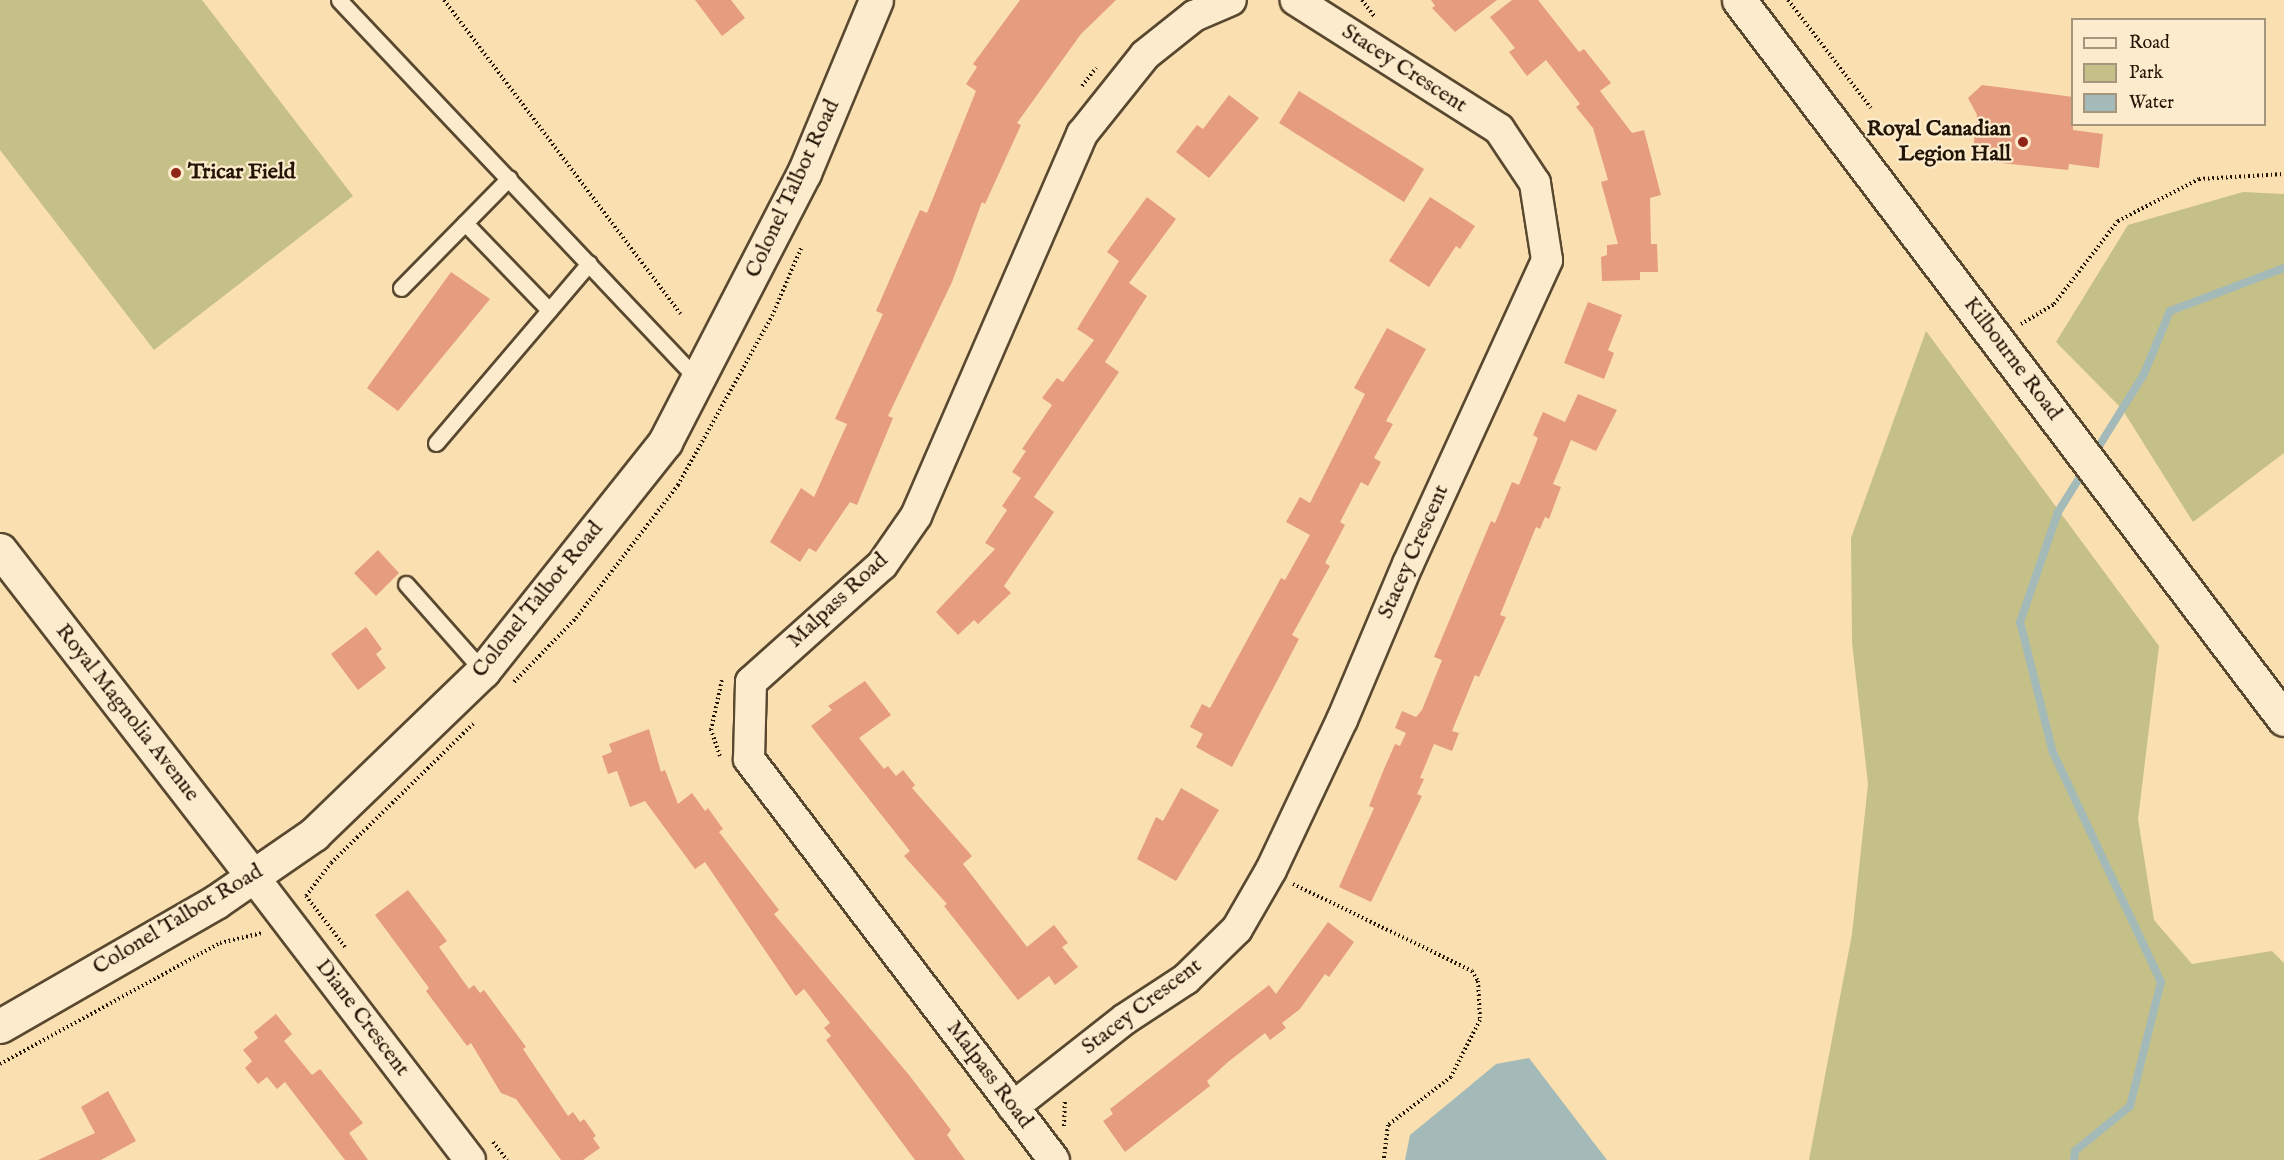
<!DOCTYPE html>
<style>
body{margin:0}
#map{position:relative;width:2284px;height:1160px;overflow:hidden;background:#fae0b1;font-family:"IM FELL English",serif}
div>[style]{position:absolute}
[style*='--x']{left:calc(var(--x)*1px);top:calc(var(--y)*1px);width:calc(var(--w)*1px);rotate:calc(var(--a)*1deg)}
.green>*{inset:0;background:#c5c087}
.water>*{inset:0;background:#a4bab8}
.stream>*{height:8px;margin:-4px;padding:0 4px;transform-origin:4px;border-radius:4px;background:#a4bab8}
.building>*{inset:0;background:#e69c7e}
.path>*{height:4px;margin-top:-2px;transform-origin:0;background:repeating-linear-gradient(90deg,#231505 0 1.5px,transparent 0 4.5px)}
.roads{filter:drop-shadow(2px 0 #594830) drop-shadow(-2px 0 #594830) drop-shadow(0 2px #594830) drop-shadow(0 -2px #594830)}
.lane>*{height:15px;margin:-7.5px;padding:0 7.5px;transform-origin:7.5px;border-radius:7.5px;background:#fcebcc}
.street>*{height:30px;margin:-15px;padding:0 15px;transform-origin:15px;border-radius:15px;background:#fcebcc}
.secondary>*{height:33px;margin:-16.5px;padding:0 16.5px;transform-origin:16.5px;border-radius:16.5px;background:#fcebcc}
.dots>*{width:16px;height:16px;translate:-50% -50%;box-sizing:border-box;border:3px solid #fcebcc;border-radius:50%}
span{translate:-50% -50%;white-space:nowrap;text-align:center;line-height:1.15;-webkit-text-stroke:4.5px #fcebcc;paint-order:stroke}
.street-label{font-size:22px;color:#231505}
.poi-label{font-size:22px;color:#231505;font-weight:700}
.right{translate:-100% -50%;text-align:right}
.left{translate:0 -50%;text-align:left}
.legend{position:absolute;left:2071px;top:18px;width:195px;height:108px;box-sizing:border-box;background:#fcebcc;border:2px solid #a5957c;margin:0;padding:8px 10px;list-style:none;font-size:18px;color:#231505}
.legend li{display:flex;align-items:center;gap:12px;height:30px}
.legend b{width:30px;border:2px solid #a5957c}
</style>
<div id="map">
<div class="green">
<div style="clip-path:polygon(0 0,202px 0,353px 196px,154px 350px,0 150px)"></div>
<div style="clip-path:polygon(2243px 192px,2284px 194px,2284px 453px,2193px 522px,2122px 409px,2056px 342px,2128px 225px)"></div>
<div style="clip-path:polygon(1926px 331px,2159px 646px,2138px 819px,2154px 920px,2192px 964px,2272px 951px,2284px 963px,2284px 1160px,1809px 1160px,1852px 934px,1868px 784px,1852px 642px,1851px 538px)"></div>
</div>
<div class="water">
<div style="clip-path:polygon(1529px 1058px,1607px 1160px,1405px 1160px,1410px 1135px,1460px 1094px,1496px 1064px)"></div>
</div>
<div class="stream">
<div style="--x:2094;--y:454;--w:94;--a:-58"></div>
<div style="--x:2144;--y:374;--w:68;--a:-67.6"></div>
<div style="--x:2170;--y:311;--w:122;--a:-20.7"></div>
<div style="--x:2074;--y:1160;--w:9;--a:-84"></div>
<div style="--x:2075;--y:1151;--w:71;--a:-39.3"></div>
<div style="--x:2130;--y:1106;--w:128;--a:-76"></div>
<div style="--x:2161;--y:982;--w:253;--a:-115.2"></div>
<div style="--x:2053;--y:753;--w:135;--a:-104.1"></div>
<div style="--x:2020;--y:622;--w:116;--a:-70.9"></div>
<div style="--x:2058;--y:512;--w:51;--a:-57.9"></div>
</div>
<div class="building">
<div style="clip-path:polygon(695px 0,731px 0,745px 18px,722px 36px)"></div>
<div style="clip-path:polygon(1020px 0,1116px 0,1081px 34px,1017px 123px,1021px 125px,985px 204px,982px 202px,952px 282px,888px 416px,893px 418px,857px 505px,850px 502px,816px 552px,809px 548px,800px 562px,770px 542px,801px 488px,814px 497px,847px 424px,835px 419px,883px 314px,876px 311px,920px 210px,927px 213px,976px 91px,966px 84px,977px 67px,973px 64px)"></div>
<div style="clip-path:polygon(1431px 0,1497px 0,1455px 32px,1432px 8px,1435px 6px)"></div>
<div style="clip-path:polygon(1512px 0,1538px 0,1579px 52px,1584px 49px,1611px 83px,1600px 91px,1632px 133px,1644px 130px,1661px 195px,1650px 198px,1651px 244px,1657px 244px,1658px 272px,1640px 272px,1640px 280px,1602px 281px,1601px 257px,1607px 255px,1607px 245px,1618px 244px,1601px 182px,1608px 180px,1593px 128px,1576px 107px,1580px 104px,1546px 60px,1527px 76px,1509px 52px,1515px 48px,1490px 17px)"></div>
<div style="clip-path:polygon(1982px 85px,2073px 97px,2073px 130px,2103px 134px,2099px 168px,2069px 164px,2068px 170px,1972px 160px,1977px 115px,1968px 98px)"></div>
<div style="clip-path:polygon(1299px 91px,1424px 169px,1404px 202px,1279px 123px)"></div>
<div style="clip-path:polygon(1229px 95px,1259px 118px,1209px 178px,1176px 152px,1197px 125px,1203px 129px)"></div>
<div style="clip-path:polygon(1147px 197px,1176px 219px,1129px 283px,1147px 296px,1105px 362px,1119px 372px,1034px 497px,1054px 512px,1004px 586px,1011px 593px,978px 624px,974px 620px,958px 635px,936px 612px,995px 549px,985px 543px,1007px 510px,1002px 506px,1021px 478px,1012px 472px,1026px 451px,1022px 449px,1052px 405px,1042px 398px,1057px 378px,1063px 382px,1094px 340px,1077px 329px,1119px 261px,1107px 252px)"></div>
<div style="clip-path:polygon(1430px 197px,1475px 226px,1460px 249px,1456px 246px,1429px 287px,1389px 261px)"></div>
<div style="clip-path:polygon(451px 272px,490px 299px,398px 411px,367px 388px)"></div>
<div style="clip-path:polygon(1588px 302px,1622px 315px,1608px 350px,1614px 353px,1604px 379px,1564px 363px)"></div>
<div style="clip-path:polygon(1387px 328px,1426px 349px,1386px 421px,1393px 424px,1374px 458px,1381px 462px,1368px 486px,1361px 482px,1340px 522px,1345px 525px,1325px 563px,1330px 566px,1292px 635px,1299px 639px,1232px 767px,1196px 747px,1203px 734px,1190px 727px,1202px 704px,1210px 708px,1281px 578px,1285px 580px,1310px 535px,1286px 522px,1300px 497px,1310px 503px,1365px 394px,1354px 388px)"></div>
<div style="clip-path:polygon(1578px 394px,1617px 410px,1596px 451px,1571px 440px,1553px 484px,1561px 487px,1549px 519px,1545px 517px,1540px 529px,1536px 527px,1500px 615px,1506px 617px,1479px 677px,1475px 675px,1452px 731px,1459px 733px,1452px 751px,1434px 744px,1420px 778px,1424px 779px,1417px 794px,1422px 796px,1371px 902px,1339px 887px,1374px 808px,1369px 806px,1384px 769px,1395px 744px,1400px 746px,1406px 733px,1395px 728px,1402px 711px,1416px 717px,1422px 710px,1442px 660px,1434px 657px,1491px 521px,1495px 523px,1512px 482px,1519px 485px,1538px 438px,1533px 435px,1543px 412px,1565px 422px)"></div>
<div style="clip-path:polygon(378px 550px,399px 573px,376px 596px,354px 573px)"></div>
<div style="clip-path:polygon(366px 627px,382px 649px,376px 654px,386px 668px,358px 690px,331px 654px)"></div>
<div style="clip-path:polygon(865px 681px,891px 715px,859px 738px,884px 769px,888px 766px,896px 776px,903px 770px,915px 785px,912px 788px,972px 856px,963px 864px,1027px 947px,1054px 925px,1068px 943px,1062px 947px,1078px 967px,1055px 985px,1049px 976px,1018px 1000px,944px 906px,947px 904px,904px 856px,910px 851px,811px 726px,832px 710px,828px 706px)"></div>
<div style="clip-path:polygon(649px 729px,661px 772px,665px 770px,678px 804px,692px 793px,705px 811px,708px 808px,723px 829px,719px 832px,779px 910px,774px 914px,909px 1075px,951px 1130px,947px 1135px,965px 1160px,915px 1160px,826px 1040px,831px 1036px,824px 1028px,830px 1023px,804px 989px,796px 996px,705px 862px,695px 869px,645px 801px,630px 807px,617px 771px,608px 774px,602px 756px,612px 752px,609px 744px)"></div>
<div style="clip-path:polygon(1181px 788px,1219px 810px,1176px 881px,1137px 859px,1156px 817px,1163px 821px)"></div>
<div style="clip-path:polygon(408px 890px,447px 941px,439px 947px,469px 989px,474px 985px,480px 993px,484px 990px,526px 1047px,523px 1049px,568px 1116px,573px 1112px,580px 1122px,584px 1119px,596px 1136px,593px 1138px,600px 1148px,583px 1160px,561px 1160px,516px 1099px,501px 1093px,471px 1043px,467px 1046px,426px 991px,429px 988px,375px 915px)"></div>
<div style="clip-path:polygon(1328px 922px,1354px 942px,1329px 977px,1325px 974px,1300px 1009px,1282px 1023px,1286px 1028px,1270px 1040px,1265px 1033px,1228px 1062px,1207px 1081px,1210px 1086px,1125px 1152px,1103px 1121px,1113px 1114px,1110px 1109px,1269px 985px,1276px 994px)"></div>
<div style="clip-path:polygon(276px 1014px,292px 1034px,284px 1041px,312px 1075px,320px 1069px,363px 1123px,349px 1133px,368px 1160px,345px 1160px,285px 1082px,277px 1089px,267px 1077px,258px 1084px,245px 1068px,252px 1061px,243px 1050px,258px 1038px,254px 1032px)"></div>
<div style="clip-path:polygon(108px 1091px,136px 1141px,101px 1160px,38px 1160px,95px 1133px,81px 1107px)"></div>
</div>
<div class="path">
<div style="--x:444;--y:0;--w:393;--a:53"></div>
<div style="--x:1362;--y:0;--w:20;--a:53"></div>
<div style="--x:1788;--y:0;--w:136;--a:52.5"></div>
<div style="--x:1082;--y:86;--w:23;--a:-52"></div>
<div style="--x:2021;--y:324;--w:39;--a:-31"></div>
<div style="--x:2054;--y:304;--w:105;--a:-52.4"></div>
<div style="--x:2118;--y:221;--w:91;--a:-27.4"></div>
<div style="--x:2199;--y:179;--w:85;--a:-3.4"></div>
<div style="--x:514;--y:682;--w:89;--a:-45.9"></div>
<div style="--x:576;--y:618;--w:168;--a:-52.5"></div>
<div style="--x:678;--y:485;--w:193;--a:-60.9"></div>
<div style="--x:772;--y:316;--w:76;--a:-66.8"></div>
<div style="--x:720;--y:756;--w:28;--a:-109"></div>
<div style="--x:711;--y:730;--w:51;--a:-77.6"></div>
<div style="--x:1293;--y:884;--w:199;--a:25.9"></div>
<div style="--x:1472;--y:971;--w:12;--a:59"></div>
<div style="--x:1478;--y:981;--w:39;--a:87"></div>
<div style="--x:1480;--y:1020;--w:64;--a:117"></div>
<div style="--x:1451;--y:1077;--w:79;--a:142.7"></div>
<div style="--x:1388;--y:1125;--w:35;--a:97"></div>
<div style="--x:345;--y:947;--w:64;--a:-127.4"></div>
<div style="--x:306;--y:896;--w:41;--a:-52.9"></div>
<div style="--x:331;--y:863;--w:199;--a:-44.4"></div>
<div style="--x:0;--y:1064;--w:251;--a:-28.8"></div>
<div style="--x:220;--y:943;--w:43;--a:-13.4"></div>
<div style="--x:1064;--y:1126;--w:25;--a:-88"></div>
<div style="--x:493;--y:1142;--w:23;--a:52"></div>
</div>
<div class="roads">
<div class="lane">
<div style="--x:339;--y:0;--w:524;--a:46.62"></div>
<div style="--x:465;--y:223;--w:121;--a:46"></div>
<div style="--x:401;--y:288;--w:154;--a:-45.5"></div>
<div style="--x:436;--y:443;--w:236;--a:-49.6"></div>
<div style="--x:406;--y:584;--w:116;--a:48.5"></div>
</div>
<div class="street">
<div style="--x:253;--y:876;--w:357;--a:52.6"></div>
<div style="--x:1013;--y:1107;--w:142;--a:-38.2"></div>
<div style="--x:1125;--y:1019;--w:73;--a:-33.3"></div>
<div style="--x:1186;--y:979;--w:71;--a:-44.4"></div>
<div style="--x:1237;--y:929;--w:68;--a:-60"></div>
<div style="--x:1271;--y:870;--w:166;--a:-64.7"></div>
<div style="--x:1342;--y:720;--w:169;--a:-67.1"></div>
<div style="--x:1408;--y:564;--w:334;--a:-65.4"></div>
<div style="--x:1547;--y:260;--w:78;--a:-98.9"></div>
<div style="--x:1535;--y:183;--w:65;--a:-123.7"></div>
<div style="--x:1499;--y:129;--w:241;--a:-147.6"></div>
<div style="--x:1054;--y:1160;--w:504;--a:-127.26"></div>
<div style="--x:749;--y:759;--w:77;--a:-88.5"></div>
<div style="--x:751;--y:682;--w:176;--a:-41.8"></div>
<div style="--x:882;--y:565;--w:60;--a:-55.2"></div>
<div style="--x:916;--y:516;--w:417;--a:-66.5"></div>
<div style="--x:1082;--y:134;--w:101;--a:-51.4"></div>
<div style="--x:1145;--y:55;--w:63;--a:-38.5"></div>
<div style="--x:1194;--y:16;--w:40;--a:-23.4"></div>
</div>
<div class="secondary">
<div style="--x:1739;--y:0;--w:902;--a:52.84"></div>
<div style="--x:0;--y:550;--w:413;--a:52.2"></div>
<div style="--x:0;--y:1026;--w:250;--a:-29.9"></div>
<div style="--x:217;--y:901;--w:118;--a:-34.6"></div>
<div style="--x:314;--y:834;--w:235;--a:-44"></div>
<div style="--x:483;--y:671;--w:293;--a:-51.5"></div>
<div style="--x:665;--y:442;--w:303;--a:-62.7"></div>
<div style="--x:804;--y:173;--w:187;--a:-67.4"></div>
</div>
</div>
<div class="dots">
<div style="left:2023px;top:142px;background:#8f2418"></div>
<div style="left:176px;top:173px;background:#8f2418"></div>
</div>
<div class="street-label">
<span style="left:1404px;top:69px;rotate:33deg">Stacey Crescent</span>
<span style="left:793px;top:189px;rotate:-65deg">Colonel Talbot Road</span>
<span style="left:2012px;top:359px;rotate:53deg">Kilbourne Road</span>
<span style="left:1414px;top:552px;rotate:-66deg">Stacey Crescent</span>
<span style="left:538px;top:600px;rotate:-51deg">Colonel Talbot Road</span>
<span style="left:838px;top:601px;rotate:-43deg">Malpass Road</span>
<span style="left:127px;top:713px;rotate:52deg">Royal Magnolia Avenue</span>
<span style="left:178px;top:920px;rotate:-31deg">Colonel Talbot Road</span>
<span style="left:1142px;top:1007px;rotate:-37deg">Stacey Crescent</span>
<span style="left:362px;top:1018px;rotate:53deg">Diane Crescent</span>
<span style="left:989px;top:1075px;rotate:53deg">Malpass Road</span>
</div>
<div class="poi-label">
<span class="right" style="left:2011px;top:142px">Royal Canadian<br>Legion Hall</span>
<span class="left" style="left:188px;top:173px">Tricar Field</span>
</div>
<ul class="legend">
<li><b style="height:8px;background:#fcebcc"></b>Road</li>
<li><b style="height:16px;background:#c5c087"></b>Park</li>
<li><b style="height:16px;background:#a4bab8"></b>Water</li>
</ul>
</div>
